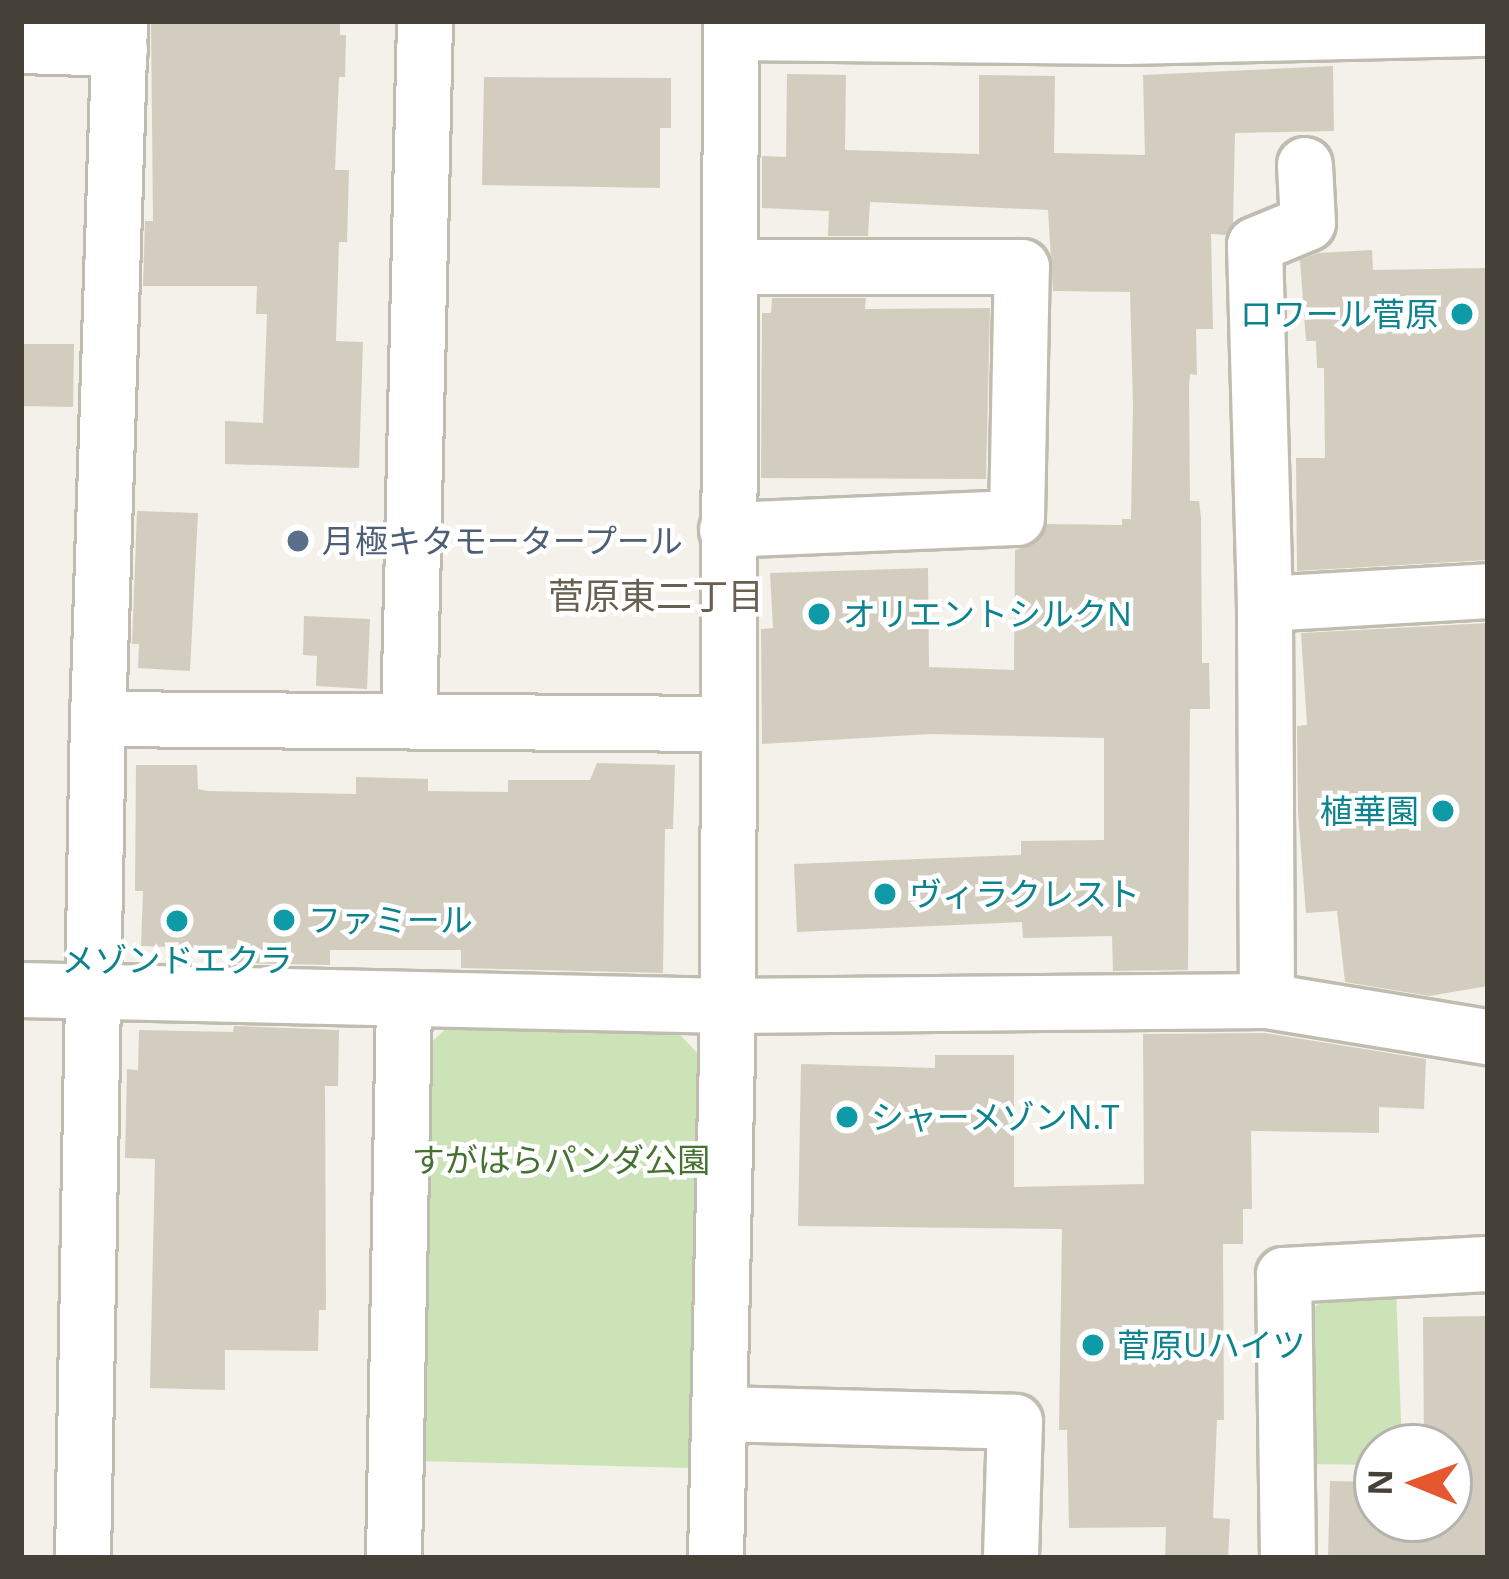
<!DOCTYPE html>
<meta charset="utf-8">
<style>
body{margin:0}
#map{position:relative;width:1509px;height:1579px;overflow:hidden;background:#f3f1e9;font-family:"Open Sans","Noto Sans JP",sans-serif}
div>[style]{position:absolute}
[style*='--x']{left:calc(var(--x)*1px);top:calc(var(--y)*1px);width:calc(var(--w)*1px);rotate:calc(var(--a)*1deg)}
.green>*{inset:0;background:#cbe3b6}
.building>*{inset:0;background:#d3cdbf}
.roads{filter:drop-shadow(3px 0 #c0bcaf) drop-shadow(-3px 0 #c0bcaf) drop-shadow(0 3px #c0bcaf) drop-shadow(0 -3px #c0bcaf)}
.minor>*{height:54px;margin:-27px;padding:0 27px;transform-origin:27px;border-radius:27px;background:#fff}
.dots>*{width:33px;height:33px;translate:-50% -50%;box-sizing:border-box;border:6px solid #fff;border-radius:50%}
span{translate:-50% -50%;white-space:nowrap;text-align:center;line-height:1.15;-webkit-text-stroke:9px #fff;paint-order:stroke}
.culture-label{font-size:33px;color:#0d838f}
.right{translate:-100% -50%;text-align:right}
.left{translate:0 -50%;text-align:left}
.service-label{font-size:33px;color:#4e5e75}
.park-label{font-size:33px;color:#457231}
.neighbourhood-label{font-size:36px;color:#686050}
.frame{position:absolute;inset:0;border:24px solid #464138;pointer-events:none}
.north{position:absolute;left:1353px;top:1423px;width:120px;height:120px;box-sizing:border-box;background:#fff;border:3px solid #b5b3af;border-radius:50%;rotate:271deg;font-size:33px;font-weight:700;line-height:48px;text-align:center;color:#464138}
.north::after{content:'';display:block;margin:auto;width:42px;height:54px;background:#e5572e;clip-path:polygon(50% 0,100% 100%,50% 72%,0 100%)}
</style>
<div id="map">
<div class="green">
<div style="clip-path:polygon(458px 1018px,670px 1024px,700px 1056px,691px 1468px,418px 1461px,426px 1047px)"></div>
<div style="clip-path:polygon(1341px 1288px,1396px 1288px,1402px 1447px,1377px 1447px,1377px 1465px,1308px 1464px,1305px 1314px)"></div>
</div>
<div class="building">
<div style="clip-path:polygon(151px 21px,340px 21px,340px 35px,346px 35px,345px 77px,339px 77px,335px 170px,349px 170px,347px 242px,339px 242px,336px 341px,363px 342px,359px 468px,225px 464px,225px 421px,263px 423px,267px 314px,256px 314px,257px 286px,143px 286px,145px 221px,153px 221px)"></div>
<div style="clip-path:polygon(1333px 66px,1334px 131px,1235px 133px,1233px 224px,1226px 235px,1211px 234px,1213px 329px,1196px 329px,1197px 375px,1190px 374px,1189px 386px,1190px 501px,1199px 501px,1201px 517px,1202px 663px,1209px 663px,1210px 709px,1190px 709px,1188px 970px,1113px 971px,1112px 936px,1023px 938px,1022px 922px,797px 932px,794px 864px,1021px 855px,1021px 841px,1104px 840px,1104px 738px,931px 734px,762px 744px,761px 629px,773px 628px,770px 573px,928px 568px,929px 667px,1014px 670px,1015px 550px,1034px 544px,1047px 524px,1122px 525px,1122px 519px,1131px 519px,1133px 406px,1130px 292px,1053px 291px,1048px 210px,870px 202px,868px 236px,828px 236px,829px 211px,762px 208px,762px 156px,786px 157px,787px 74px,846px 75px,845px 150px,979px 154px,979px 75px,1055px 76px,1054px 153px,1145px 155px,1143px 75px)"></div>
<div style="clip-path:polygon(484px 77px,671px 78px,671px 128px,660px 128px,660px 188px,482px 185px)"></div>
<div style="clip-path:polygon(1372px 250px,1373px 270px,1488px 268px,1488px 560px,1297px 571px,1296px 458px,1325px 458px,1324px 368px,1317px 368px,1316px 341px,1306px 341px,1300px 260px,1318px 253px)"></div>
<div style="clip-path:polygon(772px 298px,866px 298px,865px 309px,990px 308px,986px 479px,761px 478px,762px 313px,771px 313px)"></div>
<div style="clip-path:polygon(21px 344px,74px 344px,73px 407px,21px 406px)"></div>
<div style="clip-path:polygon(137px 511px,198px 513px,190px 671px,138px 668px,139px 644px,132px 644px)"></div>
<div style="clip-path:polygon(304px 616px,370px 619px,367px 689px,316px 686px,317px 656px,303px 655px)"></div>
<div style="clip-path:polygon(1488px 623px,1488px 986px,1429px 996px,1345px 982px,1337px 911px,1306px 913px,1298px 812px,1297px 726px,1307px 725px,1301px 633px)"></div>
<div style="clip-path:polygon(597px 763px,675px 765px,673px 829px,665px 829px,663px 973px,461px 968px,461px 950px,330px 950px,330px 965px,235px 963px,236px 949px,141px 946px,143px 891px,135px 891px,136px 765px,197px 765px,198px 789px,207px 791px,356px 794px,356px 777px,428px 779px,428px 791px,508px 792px,508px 780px,590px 780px)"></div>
<div style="clip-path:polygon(234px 1026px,339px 1030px,338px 1086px,325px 1086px,326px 1310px,319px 1310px,318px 1351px,225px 1350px,225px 1390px,150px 1388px,155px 1159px,125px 1158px,127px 1069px,138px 1070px,139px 1030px,233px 1032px)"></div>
<div style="clip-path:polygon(1265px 1033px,1426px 1059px,1424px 1109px,1379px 1107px,1379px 1133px,1251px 1131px,1252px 1209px,1243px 1209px,1243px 1244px,1223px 1244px,1224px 1420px,1217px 1420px,1213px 1518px,1230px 1519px,1228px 1558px,1165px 1558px,1166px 1527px,1069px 1528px,1067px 1430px,1059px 1430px,1062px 1229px,798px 1226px,801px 1064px,935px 1068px,935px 1055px,1014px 1055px,1014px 1187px,1144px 1184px,1143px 1034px)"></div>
<div style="clip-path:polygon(1488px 1316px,1488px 1558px,1328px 1558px,1330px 1481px,1377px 1482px,1377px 1519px,1449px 1519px,1449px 1447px,1424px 1447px,1423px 1317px)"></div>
</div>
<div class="roads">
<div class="minor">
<div style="--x:733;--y:33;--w:393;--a:0.6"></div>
<div style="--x:1126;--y:37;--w:362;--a:-1.3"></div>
<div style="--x:21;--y:46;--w:99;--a:1.7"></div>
<div style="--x:727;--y:530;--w:290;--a:-2.4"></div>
<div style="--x:1017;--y:518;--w:251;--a:-88.9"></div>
<div style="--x:1022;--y:267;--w:292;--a:180"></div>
<div style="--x:1265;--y:604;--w:223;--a:-3.3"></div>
<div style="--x:98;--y:719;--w:627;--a:0.46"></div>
<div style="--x:409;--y:721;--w:700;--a:-88.69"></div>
<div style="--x:21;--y:990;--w:707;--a:1.3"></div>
<div style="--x:728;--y:1006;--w:539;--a:-0.53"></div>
<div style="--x:1267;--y:1001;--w:224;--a:9.3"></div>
<div style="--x:1267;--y:1001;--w:397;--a:-90.3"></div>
<div style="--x:1265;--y:604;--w:359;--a:-91.6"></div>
<div style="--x:1255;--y:245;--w:57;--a:-22.5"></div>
<div style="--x:1308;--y:223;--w:58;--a:-93"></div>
<div style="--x:719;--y:1414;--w:296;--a:1.5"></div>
<div style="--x:1015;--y:1422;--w:136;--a:91.7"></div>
<div style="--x:83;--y:1558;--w:839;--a:-88.98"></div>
<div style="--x:98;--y:719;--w:698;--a:-88.19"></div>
<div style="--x:394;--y:1558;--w:556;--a:-88.97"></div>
<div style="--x:716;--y:1558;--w:552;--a:-88.75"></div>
<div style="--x:728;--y:1006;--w:985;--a:-89.83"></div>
<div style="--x:1288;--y:1558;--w:283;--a:-90.8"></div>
<div style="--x:1284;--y:1275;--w:204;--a:-3.1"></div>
</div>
</div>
<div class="dots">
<div style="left:1462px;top:314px;background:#0f9aa8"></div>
<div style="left:298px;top:541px;background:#5c6f8a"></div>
<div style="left:819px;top:614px;background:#0f9aa8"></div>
<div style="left:1443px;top:811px;background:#0f9aa8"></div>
<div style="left:885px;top:894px;background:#0f9aa8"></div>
<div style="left:284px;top:920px;background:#0f9aa8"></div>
<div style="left:177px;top:921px;background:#0f9aa8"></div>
<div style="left:847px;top:1117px;background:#0f9aa8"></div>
<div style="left:1093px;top:1345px;background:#0f9aa8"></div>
</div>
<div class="culture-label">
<span class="right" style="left:1438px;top:314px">ロワール菅原</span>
<span class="left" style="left:843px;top:614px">オリエントシルクN</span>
<span class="right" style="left:1419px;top:811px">植華園</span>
<span class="left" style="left:909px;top:894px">ヴィラクレスト</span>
<span class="left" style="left:308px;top:920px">ファミール</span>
<span style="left:177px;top:960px">メゾンドエクラ</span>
<span class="left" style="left:871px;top:1117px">シャーメゾンN.T</span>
<span class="left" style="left:1117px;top:1345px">菅原Uハイツ</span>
</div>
<div class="service-label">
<span class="left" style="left:322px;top:541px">月極キタモータープール</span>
</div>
<div class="park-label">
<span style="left:561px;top:1160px">すがはらパンダ公園</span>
</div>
<div class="neighbourhood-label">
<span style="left:656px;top:596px">菅原東二丁目</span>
</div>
<div class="frame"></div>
<div class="north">N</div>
</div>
